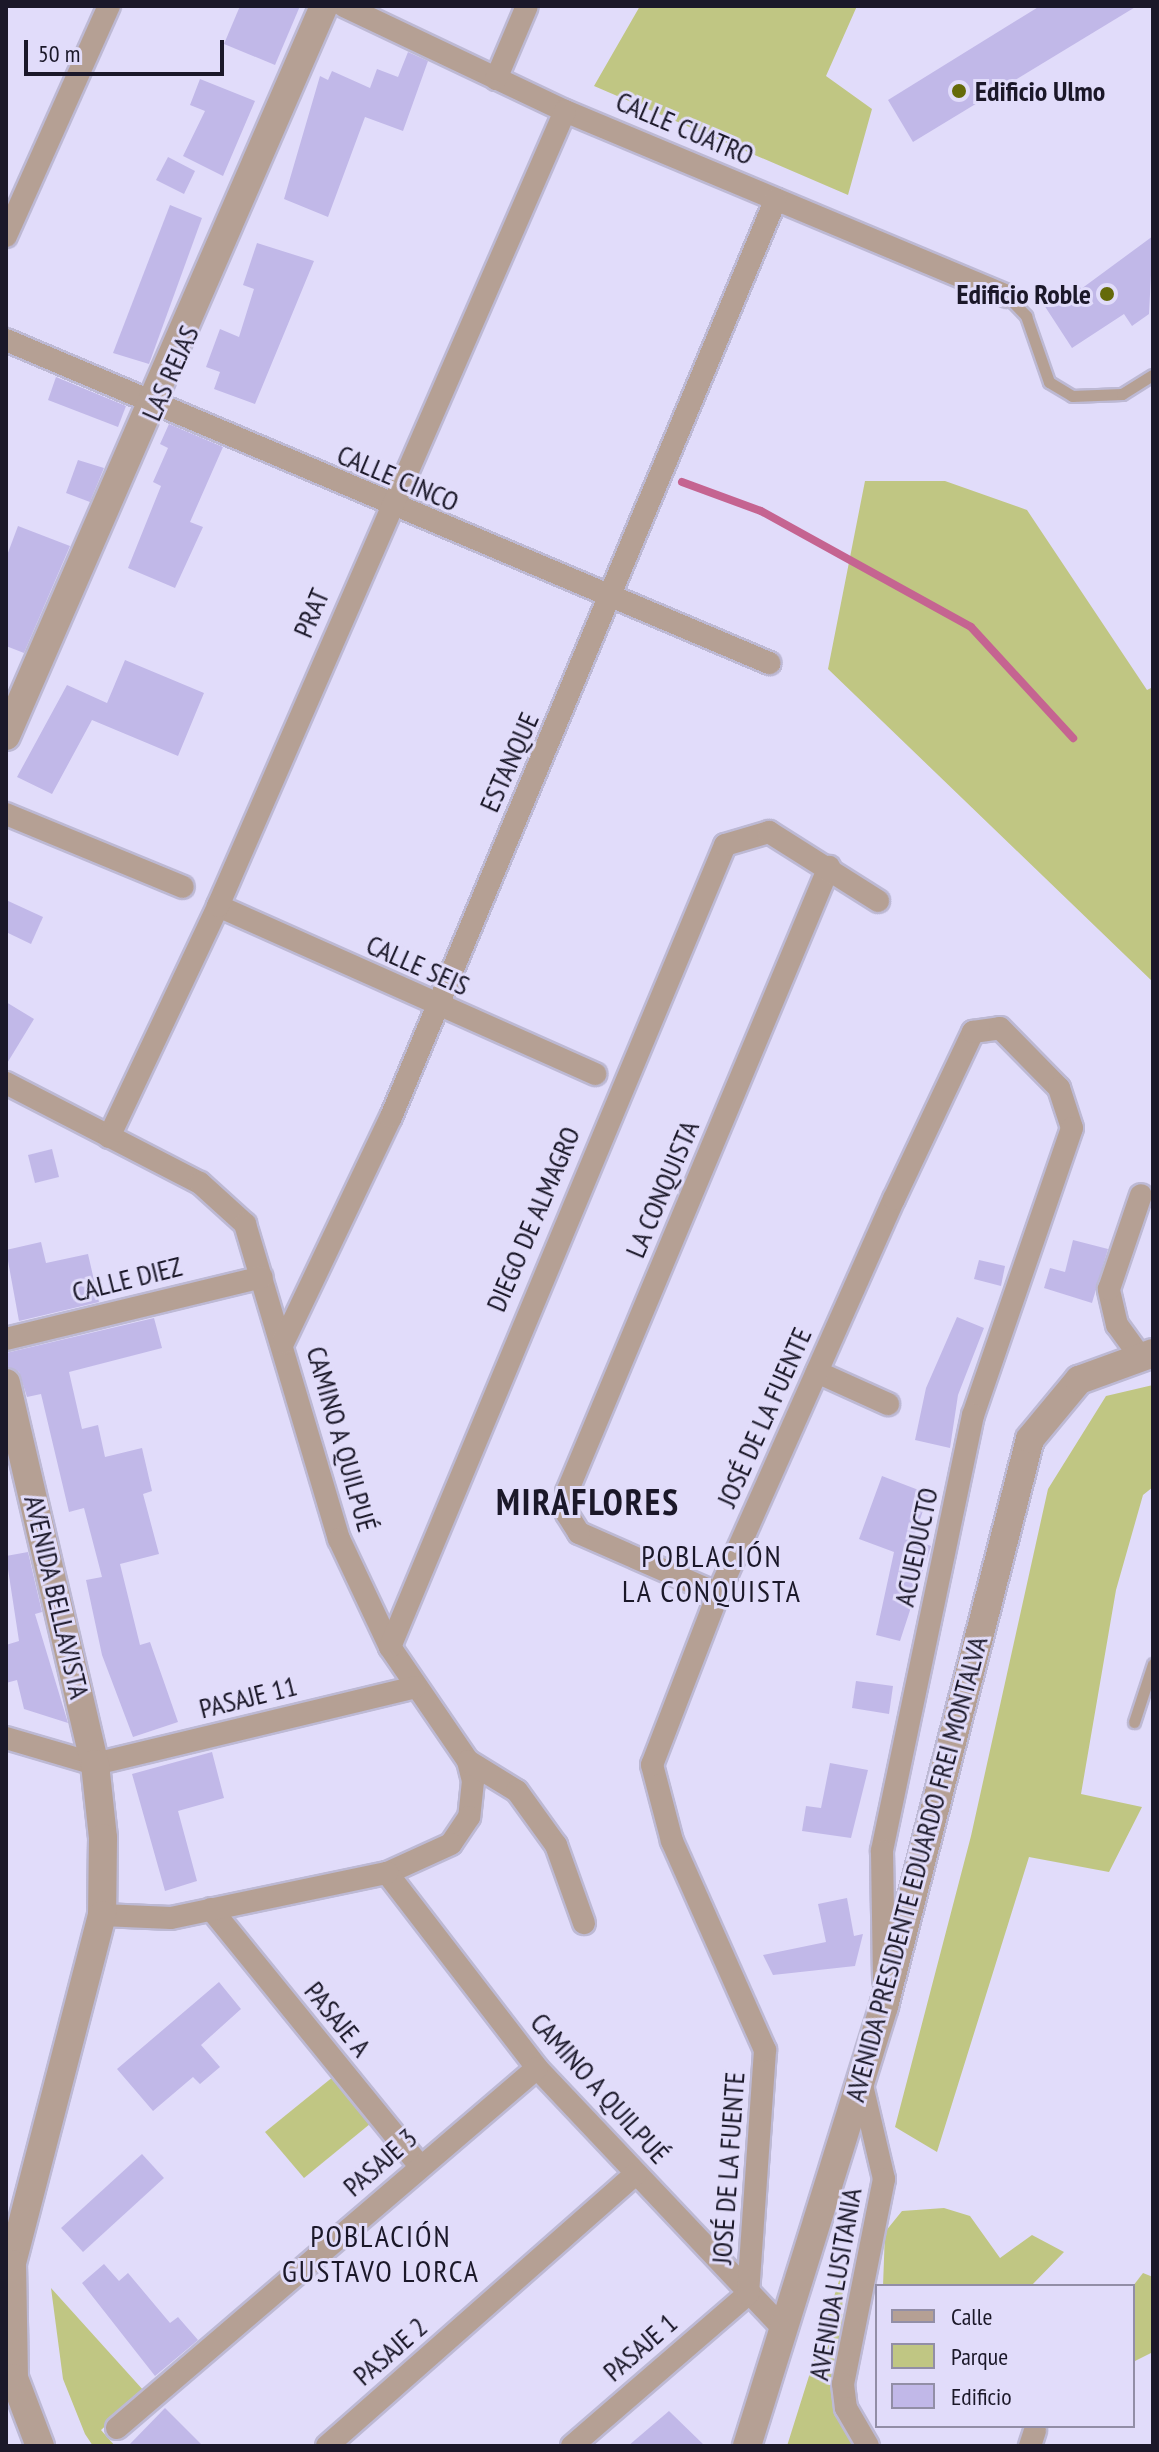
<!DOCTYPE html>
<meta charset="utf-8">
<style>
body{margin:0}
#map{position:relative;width:1159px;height:2452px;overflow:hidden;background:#e1dcfa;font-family:"PT Sans Narrow",sans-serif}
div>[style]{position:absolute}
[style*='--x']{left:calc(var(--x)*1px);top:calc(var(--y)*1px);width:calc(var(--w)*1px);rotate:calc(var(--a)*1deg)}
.green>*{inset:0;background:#c0c683}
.stream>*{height:8px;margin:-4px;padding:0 4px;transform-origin:4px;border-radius:4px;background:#c56491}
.building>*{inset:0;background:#c1b8e8}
.roads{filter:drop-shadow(2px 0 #bdb9d4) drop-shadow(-2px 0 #bdb9d4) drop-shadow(0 2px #bdb9d4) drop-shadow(0 -2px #bdb9d4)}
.service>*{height:11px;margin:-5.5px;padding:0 5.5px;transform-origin:5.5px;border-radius:5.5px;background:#b5a094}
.minor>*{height:22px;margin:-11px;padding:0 11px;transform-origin:11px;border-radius:11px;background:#b5a094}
.tertiary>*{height:28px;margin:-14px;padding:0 14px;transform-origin:14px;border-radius:14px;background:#b5a094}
.dots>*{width:22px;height:22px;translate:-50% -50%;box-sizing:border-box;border:4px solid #e1dcfa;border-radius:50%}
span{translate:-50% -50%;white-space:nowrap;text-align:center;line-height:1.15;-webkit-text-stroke:6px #e1dcfa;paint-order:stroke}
.poi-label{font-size:28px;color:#1b1829;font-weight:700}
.left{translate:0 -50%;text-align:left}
.right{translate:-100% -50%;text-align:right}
.street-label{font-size:28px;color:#1b1829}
.neighbourhood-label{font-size:30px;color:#1b1829;letter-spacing:2px}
.district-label{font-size:36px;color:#1b1829;font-weight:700;letter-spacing:2px}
.frame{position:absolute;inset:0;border:8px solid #1b1829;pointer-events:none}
.legend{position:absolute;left:875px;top:2284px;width:260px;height:144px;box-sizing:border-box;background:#e1dcfa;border:2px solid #928ea6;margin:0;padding:10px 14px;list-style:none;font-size:24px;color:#1b1829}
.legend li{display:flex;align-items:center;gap:16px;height:40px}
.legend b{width:40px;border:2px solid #928ea6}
.scale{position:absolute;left:24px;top:40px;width:200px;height:36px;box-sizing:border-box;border:4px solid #1b1829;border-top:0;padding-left:10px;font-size:24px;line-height:28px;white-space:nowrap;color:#1b1829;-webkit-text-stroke:6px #e1dcfa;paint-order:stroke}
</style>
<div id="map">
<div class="green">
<div style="clip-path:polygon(640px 6px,857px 6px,826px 76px,872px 109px,848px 195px,594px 86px)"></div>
<div style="clip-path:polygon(865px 481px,945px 481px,1027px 510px,1147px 690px,1153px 687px,1153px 982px,828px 669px)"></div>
<div style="clip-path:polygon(1153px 1385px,1153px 1487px,1143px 1495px,1116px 1590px,1081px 1794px,1142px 1807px,1109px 1872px,1029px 1857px,937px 2152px,895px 2127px,971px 1836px,1048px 1489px,1106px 1396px)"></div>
<div style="clip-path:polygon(339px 2072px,376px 2119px,304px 2178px,265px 2132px)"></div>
<div style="clip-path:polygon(944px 2208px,970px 2216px,1000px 2258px,1032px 2235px,1064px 2252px,1031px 2286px,883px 2286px,885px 2232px,902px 2211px)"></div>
<div style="clip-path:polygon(843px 2268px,841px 2388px,859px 2446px,787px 2446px)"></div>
<div style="clip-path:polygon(1143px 2273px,1153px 2277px,1153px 2352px,1133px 2362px,1133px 2286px)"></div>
<div style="clip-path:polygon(51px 2288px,144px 2391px,101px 2430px,115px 2446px,93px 2446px,85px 2434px,63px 2379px)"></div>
</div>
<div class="stream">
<div style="--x:682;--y:482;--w:84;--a:20.2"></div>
<div style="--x:761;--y:511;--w:240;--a:28.9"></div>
<div style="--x:971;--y:627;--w:151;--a:47.4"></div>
</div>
<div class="building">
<div style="clip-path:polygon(240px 6px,300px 6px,275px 65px,224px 44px)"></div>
<div style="clip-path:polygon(1040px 6px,1137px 6px,913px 142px,888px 100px)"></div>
<div style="clip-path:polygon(408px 52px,428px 61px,403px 131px,365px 117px,328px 217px,284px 199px,320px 76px,328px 80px,332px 71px,370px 88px,377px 69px,398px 77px)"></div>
<div style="clip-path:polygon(200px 79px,255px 101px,223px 176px,183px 156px,205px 111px,190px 105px)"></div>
<div style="clip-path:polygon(168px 157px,195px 171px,184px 194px,156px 180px)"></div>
<div style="clip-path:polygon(170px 205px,202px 218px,149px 364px,113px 353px)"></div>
<div style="clip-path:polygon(1153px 236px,1149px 314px,1132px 326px,1124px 314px,1072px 348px,1044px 305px,1078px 283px,1081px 289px)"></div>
<div style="clip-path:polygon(257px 243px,314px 261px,255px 404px,214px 389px,220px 372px,206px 367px,220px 329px,239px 337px,254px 289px,243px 285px)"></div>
<div style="clip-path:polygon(56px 377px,126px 406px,118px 427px,48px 400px)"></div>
<div style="clip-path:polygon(169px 424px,223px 447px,190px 522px,203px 527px,175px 588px,128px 568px,161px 486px,153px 482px,168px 448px,160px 444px)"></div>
<div style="clip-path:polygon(78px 460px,104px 468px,90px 502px,66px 493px)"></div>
<div style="clip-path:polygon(18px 526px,70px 546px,24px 653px,6px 646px,6px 558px)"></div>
<div style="clip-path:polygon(125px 660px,204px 693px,178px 756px,92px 720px,52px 794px,17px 777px,67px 685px,107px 703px)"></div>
<div style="clip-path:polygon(6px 900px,43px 917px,31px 944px,6px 932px)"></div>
<div style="clip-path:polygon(6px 1002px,34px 1019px,6px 1065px)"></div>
<div style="clip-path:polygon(52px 1149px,59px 1177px,35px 1183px,28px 1155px)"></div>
<div style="clip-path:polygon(1073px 1240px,1108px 1249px,1092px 1303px,1044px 1288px,1050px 1268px,1065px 1272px)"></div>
<div style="clip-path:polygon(41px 1242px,46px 1263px,88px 1254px,99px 1302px,19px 1321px,6px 1250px)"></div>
<div style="clip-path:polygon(979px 1260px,1005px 1266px,1001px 1286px,974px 1279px)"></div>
<div style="clip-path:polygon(957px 1317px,984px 1328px,958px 1395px,950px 1448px,915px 1440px,926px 1388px)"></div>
<div style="clip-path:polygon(154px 1318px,162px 1348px,69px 1372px,82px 1429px,98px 1425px,105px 1457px,142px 1448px,152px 1491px,143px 1494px,159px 1554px,120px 1564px,140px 1645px,150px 1642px,178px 1722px,133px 1737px,102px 1655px,86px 1580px,102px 1577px,84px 1508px,69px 1512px,41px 1394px,27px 1397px,19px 1372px,6px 1366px,6px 1353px)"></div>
<div style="clip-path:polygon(882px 1476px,929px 1494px,913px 1539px,931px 1546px,900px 1641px,876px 1635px,894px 1552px,859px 1539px)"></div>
<div style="clip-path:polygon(28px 1552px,42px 1612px,35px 1614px,68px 1723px,24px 1709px,17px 1680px,6px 1683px,6px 1645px,19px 1641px,6px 1556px)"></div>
<div style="clip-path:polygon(856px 1681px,893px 1686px,889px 1714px,852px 1708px)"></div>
<div style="clip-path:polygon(212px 1752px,224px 1798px,178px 1811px,197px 1881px,165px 1891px,132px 1774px)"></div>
<div style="clip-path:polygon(830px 1763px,868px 1770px,851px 1838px,802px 1831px,806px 1806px,821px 1808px)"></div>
<div style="clip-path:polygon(847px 1898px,854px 1936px,863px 1934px,855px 1966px,773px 1975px,763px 1955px,826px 1942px,818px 1904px)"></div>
<div style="clip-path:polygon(219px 1982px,241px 2009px,201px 2045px,220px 2067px,200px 2084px,193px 2077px,153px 2111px,117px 2069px)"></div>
<div style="clip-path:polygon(142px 2154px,164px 2178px,83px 2252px,61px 2228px)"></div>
<div style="clip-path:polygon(104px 2264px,119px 2281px,128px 2273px,170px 2323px,178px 2317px,198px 2340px,155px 2376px,82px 2283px)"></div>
<div style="clip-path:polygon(165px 2408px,203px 2446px,128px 2446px)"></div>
<div style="clip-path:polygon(669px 2411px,705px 2446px,628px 2446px)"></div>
</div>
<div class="roads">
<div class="service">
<div style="--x:1007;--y:296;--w:28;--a:46"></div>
<div style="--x:1026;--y:316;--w:70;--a:70.8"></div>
<div style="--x:1049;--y:382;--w:27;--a:31"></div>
<div style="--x:1072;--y:396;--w:50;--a:-2.3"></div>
<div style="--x:1122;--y:394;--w:36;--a:-32"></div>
<div style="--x:1134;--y:1722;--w:61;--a:-71.9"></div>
</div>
<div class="minor">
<div style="--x:344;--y:6;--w:245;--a:25.4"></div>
<div style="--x:565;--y:111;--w:479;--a:22.7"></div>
<div style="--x:496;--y:79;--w:79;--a:-67"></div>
<div style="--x:6;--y:236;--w:252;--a:-65.9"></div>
<div style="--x:6;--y:340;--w:829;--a:22.94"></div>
<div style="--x:6;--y:814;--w:191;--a:22.4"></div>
<div style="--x:218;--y:906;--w:413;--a:24"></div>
<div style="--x:6;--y:1083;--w:218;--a:27.3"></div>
<div style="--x:200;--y:1183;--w:61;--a:42.3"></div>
<div style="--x:245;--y:1224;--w:329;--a:73.4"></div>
<div style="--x:339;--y:1539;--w:119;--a:64.7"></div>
<div style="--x:390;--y:1647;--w:138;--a:55.6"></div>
<div style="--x:468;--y:1761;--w:21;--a:76"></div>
<div style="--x:473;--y:1781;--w:36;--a:96"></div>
<div style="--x:469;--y:1817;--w:32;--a:124"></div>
<div style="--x:451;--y:1844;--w:70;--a:155.6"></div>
<div style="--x:387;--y:1873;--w:246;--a:52.4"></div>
<div style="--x:537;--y:2068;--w:359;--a:46.6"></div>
<div style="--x:109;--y:1137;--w:255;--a:-64.7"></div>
<div style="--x:218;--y:906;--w:867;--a:-66.42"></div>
<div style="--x:6;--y:1339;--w:263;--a:-13.6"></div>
<div style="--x:283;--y:1343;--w:250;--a:-64.5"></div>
<div style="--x:391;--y:1117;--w:995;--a:-67.25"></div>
<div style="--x:1139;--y:1355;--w:37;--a:-126"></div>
<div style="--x:1117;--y:1325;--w:37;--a:-103"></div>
<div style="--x:1109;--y:1289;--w:99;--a:-71.2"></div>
<div style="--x:817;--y:1372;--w:78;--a:24.3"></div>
<div style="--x:718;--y:1594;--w:152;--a:-156.3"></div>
<div style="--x:579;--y:1533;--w:22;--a:-122"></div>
<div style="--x:567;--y:1514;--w:22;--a:-90"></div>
<div style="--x:567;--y:1492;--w:678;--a:-67.26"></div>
<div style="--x:390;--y:1647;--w:869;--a:-67.33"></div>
<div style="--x:725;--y:845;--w:46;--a:-16.5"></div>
<div style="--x:769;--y:832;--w:129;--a:32.3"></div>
<div style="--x:6;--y:1738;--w:93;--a:16.3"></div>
<div style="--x:95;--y:1764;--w:329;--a:-13.5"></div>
<div style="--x:468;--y:1761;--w:57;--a:31.5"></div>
<div style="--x:517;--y:1791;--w:67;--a:54.2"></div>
<div style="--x:556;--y:1845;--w:83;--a:70.3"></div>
<div style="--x:211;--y:1909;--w:331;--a:50.9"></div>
<div style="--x:102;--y:1915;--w:69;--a:2.5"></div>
<div style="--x:171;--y:1918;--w:221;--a:-11.8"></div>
<div style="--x:861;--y:2081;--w:101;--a:76.8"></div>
<div style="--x:884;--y:2179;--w:209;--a:101.3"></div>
<div style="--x:843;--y:2384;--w:24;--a:83"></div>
<div style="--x:846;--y:2408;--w:44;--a:59.9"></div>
<div style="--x:117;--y:2428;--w:553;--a:-40.6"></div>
<div style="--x:327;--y:2446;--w:412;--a:-41.4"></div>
<div style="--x:572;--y:2446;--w:233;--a:-40.8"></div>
<div style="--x:748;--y:2294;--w:245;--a:-86"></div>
<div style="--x:765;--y:2050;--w:229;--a:-114"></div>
<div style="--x:672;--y:1841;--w:79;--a:-104.7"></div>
<div style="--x:652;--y:1765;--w:183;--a:-68.9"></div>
<div style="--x:718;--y:1594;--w:432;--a:-66"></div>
<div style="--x:894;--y:1199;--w:185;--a:-64.7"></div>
<div style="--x:973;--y:1032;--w:27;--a:-8"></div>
<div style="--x:1000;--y:1028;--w:84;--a:45.5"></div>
<div style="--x:1059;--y:1088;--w:42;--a:72"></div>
<div style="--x:1072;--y:1128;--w:304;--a:109"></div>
<div style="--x:973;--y:1415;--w:445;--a:101.8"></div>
<div style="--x:882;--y:1851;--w:129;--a:89.1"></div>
<div style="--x:1030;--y:2446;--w:16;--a:-72"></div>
</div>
<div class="tertiary">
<div style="--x:6;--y:736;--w:796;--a:-66.46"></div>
<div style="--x:6;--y:1383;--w:391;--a:76.9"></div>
<div style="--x:95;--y:1764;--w:74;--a:83.8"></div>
<div style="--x:103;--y:1838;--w:77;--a:90.7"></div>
<div style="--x:102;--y:1915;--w:360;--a:104.5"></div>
<div style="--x:12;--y:2264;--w:114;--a:89"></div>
<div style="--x:14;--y:2378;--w:73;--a:69.1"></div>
<div style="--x:747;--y:2446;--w:461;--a:-72.7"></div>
<div style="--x:884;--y:2006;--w:585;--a:-75.56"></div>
<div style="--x:1030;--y:1439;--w:77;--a:-50.3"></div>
<div style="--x:1079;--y:1380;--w:79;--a:-20"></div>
</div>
</div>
<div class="dots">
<div style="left:959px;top:91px;background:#656a0a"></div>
<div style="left:1107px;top:294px;background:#656a0a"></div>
</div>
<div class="poi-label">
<span class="left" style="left:975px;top:91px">Edificio Ulmo</span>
<span class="right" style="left:1091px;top:294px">Edificio Roble</span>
</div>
<div class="street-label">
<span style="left:685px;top:128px;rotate:23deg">CALLE CUATRO</span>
<span style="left:170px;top:373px;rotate:-66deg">LAS REJAS</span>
<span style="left:398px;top:478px;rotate:23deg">CALLE CINCO</span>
<span style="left:311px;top:613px;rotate:-67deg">PRAT</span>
<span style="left:509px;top:762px;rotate:-66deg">ESTANQUE</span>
<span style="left:418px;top:965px;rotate:24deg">CALLE SEIS</span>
<span style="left:662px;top:1189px;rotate:-67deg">LA CONQUISTA</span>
<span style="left:533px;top:1219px;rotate:-67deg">DIEGO DE ALMAGRO</span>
<span style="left:127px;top:1279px;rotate:-14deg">CALLE DIEZ</span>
<span style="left:764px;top:1417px;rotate:-66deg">JOSÉ DE LA FUENTE</span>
<span style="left:342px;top:1439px;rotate:74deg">CAMINO A QUILPUÉ</span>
<span style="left:916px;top:1547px;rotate:-78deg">ACUEDUCTO</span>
<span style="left:57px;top:1597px;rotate:77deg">AVENIDA BELLAVISTA</span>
<span style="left:248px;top:1697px;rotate:-14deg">PASAJE 11</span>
<span style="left:916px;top:1869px;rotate:-75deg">AVENIDA PRESIDENTE EDUARDO FREI MONTALVA</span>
<span style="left:338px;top:2019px;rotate:51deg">PASAJE A</span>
<span style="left:600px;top:2088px;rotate:48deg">CAMINO A QUILPUÉ</span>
<span style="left:380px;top:2162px;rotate:-41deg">PASAJE 3</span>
<span style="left:728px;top:2168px;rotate:-86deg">JOSÉ DE LA FUENTE</span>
<span style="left:835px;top:2284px;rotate:-80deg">AVENIDA LUSITANIA</span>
<span style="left:640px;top:2347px;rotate:-41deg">PASAJE 1</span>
<span style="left:390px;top:2351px;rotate:-41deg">PASAJE 2</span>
</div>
<div class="neighbourhood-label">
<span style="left:712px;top:1573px">POBLACIÓN<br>LA CONQUISTA</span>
<span style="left:381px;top:2253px">POBLACIÓN<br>GUSTAVO LORCA</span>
</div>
<div class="district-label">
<span style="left:588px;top:1502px">MIRAFLORES</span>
</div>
<div class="frame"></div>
<ul class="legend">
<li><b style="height:10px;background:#b5a094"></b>Calle</li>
<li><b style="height:22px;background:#c0c683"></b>Parque</li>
<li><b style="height:22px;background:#c1b8e8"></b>Edificio</li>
</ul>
<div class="scale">50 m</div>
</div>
